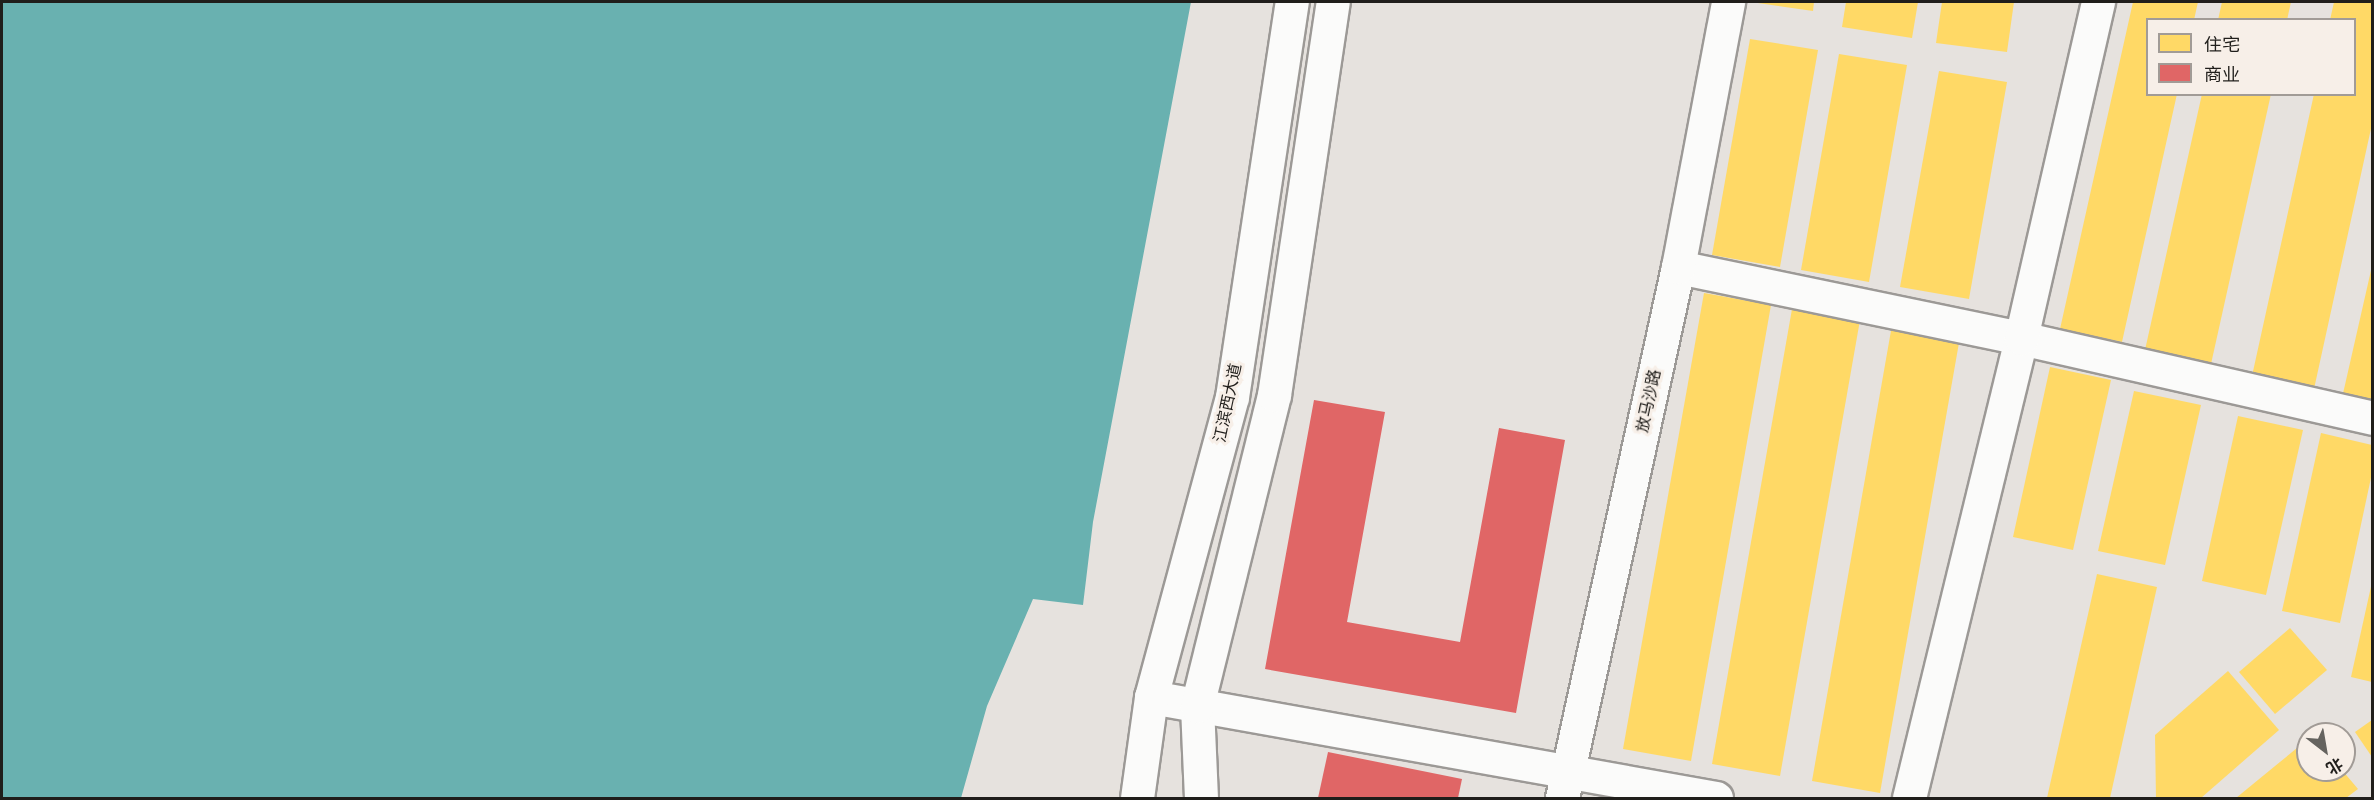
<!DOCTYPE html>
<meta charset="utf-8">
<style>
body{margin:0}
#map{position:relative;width:2374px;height:800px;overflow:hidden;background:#e6e2de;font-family:Raleway,"Noto Sans SC",sans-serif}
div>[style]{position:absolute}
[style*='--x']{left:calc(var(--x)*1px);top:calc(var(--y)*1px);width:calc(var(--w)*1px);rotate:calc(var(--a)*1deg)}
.water>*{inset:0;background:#69b1b0}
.homes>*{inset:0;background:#ffd966}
.shops>*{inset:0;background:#e06666}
.roads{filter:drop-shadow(2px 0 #9c9996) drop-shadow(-2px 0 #9c9996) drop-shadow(0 2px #9c9996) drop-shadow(0 -2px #9c9996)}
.street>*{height:33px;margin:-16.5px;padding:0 16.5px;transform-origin:16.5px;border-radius:16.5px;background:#fbfbfa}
.secondary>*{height:33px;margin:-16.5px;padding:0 16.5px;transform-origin:16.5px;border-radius:16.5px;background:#fbfbfa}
span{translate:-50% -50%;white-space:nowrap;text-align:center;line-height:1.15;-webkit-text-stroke:6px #f7efe8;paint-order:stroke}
.street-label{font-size:16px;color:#201e1b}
.frame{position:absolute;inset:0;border:3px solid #201e1b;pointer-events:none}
.legend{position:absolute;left:2146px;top:18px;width:210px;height:78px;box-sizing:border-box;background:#f7efe8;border:2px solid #a19b96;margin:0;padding:8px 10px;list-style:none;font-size:18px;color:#201e1b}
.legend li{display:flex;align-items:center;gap:12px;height:30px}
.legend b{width:30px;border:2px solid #a19b96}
.north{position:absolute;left:2296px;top:722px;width:60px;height:60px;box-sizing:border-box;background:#f7efe8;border:2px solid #a19b96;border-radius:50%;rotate:149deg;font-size:16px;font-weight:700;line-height:24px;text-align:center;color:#201e1b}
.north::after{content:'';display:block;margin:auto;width:21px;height:27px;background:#65635f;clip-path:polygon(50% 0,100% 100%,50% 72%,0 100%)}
</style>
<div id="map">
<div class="water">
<div style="clip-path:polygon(2px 2px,1191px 2px,1093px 522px,1083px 605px,1033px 599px,987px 706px,961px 798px,2px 798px)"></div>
</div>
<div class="homes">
<div style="clip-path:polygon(1751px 2px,1814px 2px,1813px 11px)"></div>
<div style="clip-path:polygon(1846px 2px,1918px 2px,1912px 38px,1842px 27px)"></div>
<div style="clip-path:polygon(1942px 2px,2014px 2px,2007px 52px,1936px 43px)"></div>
<div style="clip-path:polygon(2133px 2px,2198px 2px,2194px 20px,2148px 20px,2148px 94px,2177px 94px,2122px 342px,2060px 329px)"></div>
<div style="clip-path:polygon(2222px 2px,2291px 2px,2287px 20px,2218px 20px)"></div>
<div style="clip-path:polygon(2334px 2px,2372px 2px,2372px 124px,2314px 389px,2252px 376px,2314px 94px,2354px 94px,2354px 20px,2330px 20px)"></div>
<div style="clip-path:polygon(1750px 39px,1818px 50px,1780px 267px,1712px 255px)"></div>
<div style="clip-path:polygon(1839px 54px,1907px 65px,1869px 282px,1801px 270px)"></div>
<div style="clip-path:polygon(1939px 71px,2007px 82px,1969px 299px,1900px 287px)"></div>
<div style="clip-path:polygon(2202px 94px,2271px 94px,2211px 364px,2145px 350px)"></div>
<div style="clip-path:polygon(2372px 266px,2372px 405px,2342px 398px)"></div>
<div style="clip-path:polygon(1704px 293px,1771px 305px,1691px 761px,1623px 749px)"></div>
<div style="clip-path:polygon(1792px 309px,1860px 320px,1780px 776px,1712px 764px)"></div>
<div style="clip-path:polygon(1892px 325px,1960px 337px,1880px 793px,1812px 781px)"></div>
<div style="clip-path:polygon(2050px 367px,2111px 380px,2073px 550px,2013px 537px)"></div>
<div style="clip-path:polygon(2134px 391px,2201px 405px,2165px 565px,2098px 551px)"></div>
<div style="clip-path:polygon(2238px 416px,2303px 430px,2266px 595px,2202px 581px)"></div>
<div style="clip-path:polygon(2321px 433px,2372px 445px,2372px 473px,2340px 623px,2282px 611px)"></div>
<div style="clip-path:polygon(2097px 574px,2157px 587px,2110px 798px,2047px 798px)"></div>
<div style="clip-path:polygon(2372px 582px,2372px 682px,2351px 677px)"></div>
<div style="clip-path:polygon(2290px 628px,2327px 670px,2275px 714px,2239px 672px)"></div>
<div style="clip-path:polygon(2228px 671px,2279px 730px,2201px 798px,2156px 798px,2155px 735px)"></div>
<div style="clip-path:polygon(2372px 720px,2372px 757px,2355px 732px)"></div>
<div style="clip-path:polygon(2308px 739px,2308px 770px,2342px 770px,2358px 789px,2346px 798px,2236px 798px)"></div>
</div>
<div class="shops">
<div style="clip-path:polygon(1314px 400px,1385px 412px,1347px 622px,1460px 642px,1499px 428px,1565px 440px,1516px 713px,1265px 669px)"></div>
<div style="clip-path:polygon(1328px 752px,1462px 779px,1458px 798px,1318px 798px)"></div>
</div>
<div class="roads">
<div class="street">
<div style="--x:1678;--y:267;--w:350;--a:11.7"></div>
<div style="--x:2021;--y:338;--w:360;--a:12.8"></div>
<div style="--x:1151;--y:697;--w:574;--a:10.14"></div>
<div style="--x:1562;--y:798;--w:544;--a:-77.68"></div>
<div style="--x:1678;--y:267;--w:270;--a:-79.3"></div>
<div style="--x:1909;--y:798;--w:473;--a:-76.3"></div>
<div style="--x:2021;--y:338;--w:345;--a:-77.1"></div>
</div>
<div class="secondary">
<div style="--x:1137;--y:798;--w:102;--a:-82.1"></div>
<div style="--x:1151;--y:697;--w:311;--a:-74.9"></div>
<div style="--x:1232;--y:397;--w:400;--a:-81.4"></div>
<div style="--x:1201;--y:798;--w:92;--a:-92.5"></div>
<div style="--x:1197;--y:706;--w:320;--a:-76.1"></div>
<div style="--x:1274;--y:395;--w:397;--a:-81.5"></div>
</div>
</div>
<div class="street-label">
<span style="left:1649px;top:401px;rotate:-78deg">放马沙路</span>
<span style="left:1228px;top:403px;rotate:-78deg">江滨西大道</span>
</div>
<div class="frame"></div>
<ul class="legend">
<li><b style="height:16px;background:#ffd966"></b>住宅</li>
<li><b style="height:16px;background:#e06666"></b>商业</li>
</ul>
<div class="north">北</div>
</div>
